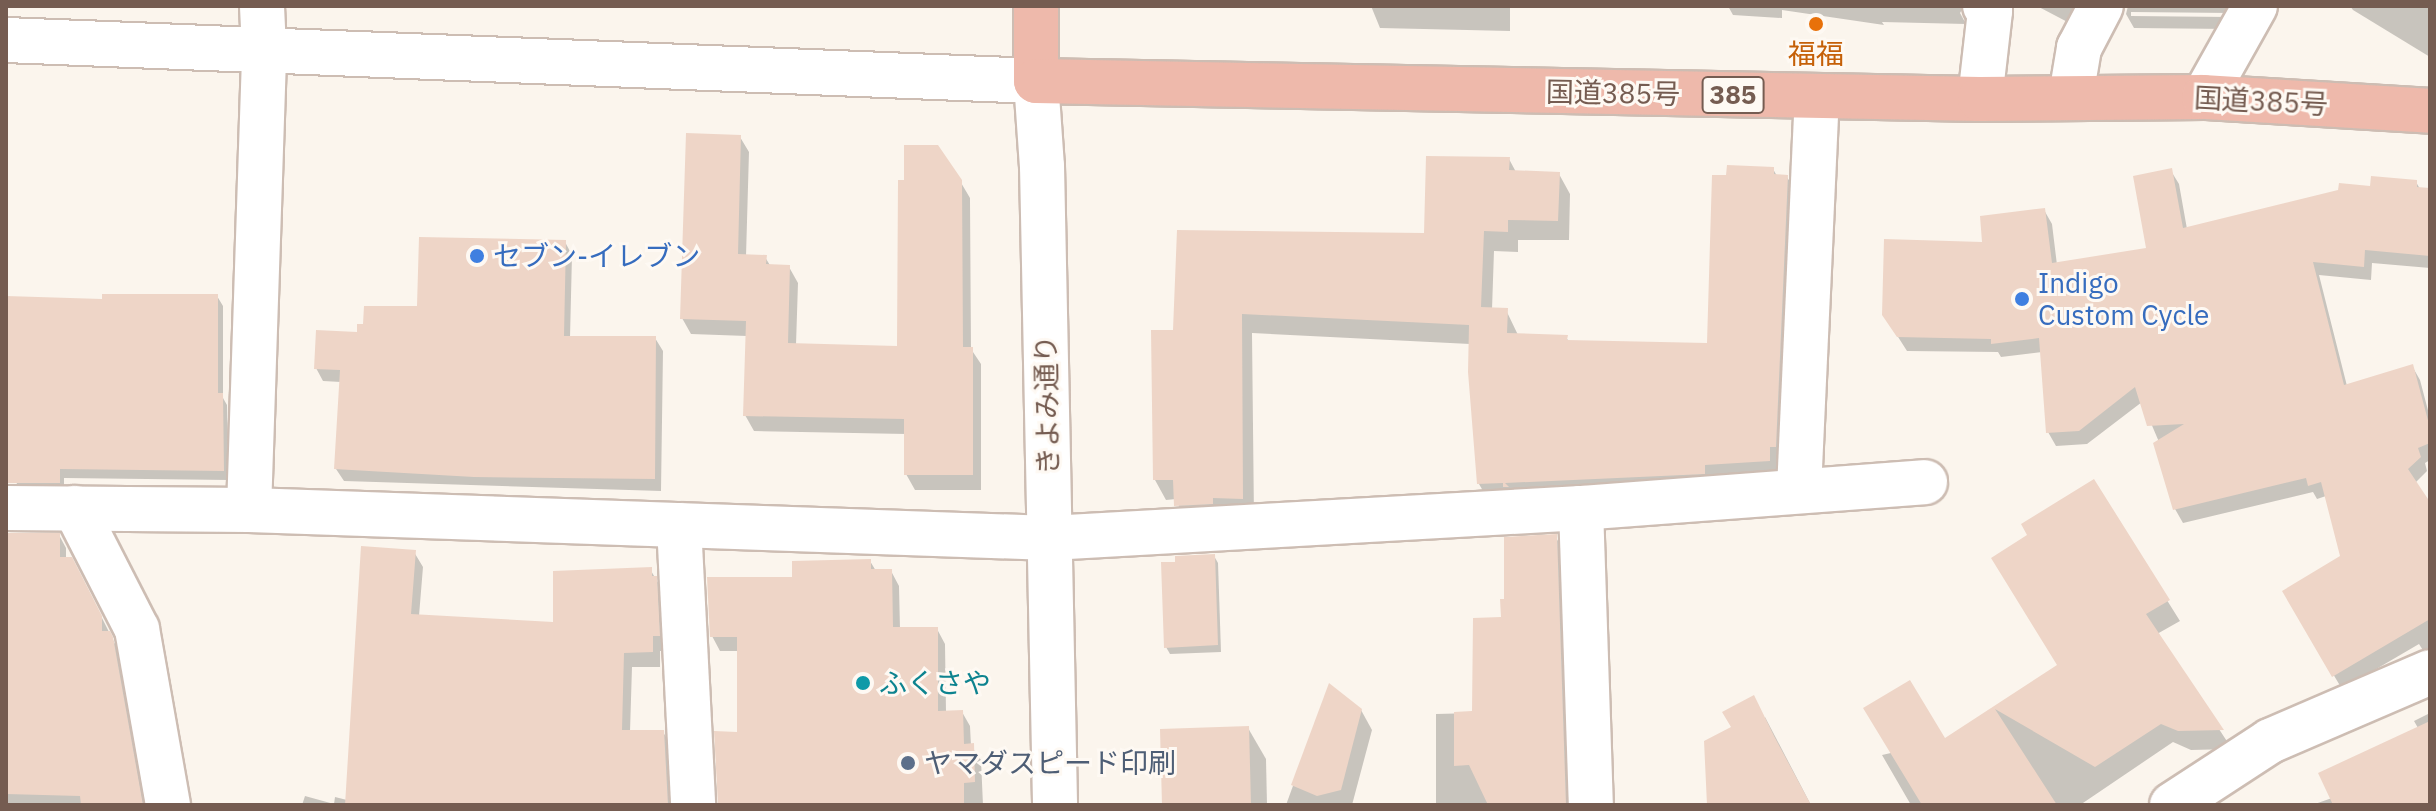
<!DOCTYPE html>
<meta charset="utf-8">
<style>
body{margin:0}
#map{position:relative;width:2436px;height:811px;overflow:hidden;background:#fbf5ed;font-family:"IBM Plex Sans","Noto Sans JP",sans-serif}
div>[style]{position:absolute}
[style*='--x']{left:calc(var(--x)*1px);top:calc(var(--y)*1px);width:calc(var(--w)*1px);rotate:calc(var(--a)*1deg)}
.shadow>*{inset:0;background:#0003}
.building>*{inset:0;background:#eed5c7}
.roads{filter:drop-shadow(2px 0 #cdbdb3) drop-shadow(-2px 0 #cdbdb3) drop-shadow(0 2px #cdbdb3) drop-shadow(0 -2px #cdbdb3)}
.street>*{height:44px;margin:-22px;padding:0 22px;transform-origin:22px;border-radius:22px;background:#fff}
.secondary>*{height:44px;margin:-22px;padding:0 22px;transform-origin:22px;border-radius:22px;background:#fff}
.highway>*{height:44px;margin:-22px;padding:0 22px;transform-origin:22px;border-radius:22px;background:#eeb9ab}
.dots>*{width:22px;height:22px;translate:-50% -50%;box-sizing:border-box;border:4px solid #fef9f3;border-radius:50%}
span{translate:-50% -50%;white-space:nowrap;text-align:center;line-height:1.15;-webkit-text-stroke:6px #fef9f3;paint-order:stroke}
.shield-label span{padding:2px 6px;background:#fef9f3;border:2px solid;border-radius:6px;-webkit-text-stroke-width:0}
.shield-label{font-size:26px;color:#755c51;font-weight:700}
.food-label{font-size:28px;color:#c56008}
.street-label{font-size:28px;color:#755c51}
.shop-label{font-size:28px;color:#366cbe}
.left{translate:0 -50%;text-align:left}
.culture-label{font-size:28px;color:#0d838f}
.service-label{font-size:28px;color:#4e5e75}
.frame{position:absolute;inset:0;border:8px solid #755c51;pointer-events:none}
</style>
<div id="map">
<div class="shadow">
<div style="clip-path:polygon(1371px 6px,1510px 6px,1510px 31px,1380px 28px)"></div>
<div style="clip-path:polygon(1728px 6px,1964px 6px,1960px 13px,1966px 24px,1882px 22px,1884px 25px,1782px 10px,1782px 18px,1733px 15px)"></div>
<div style="clip-path:polygon(2037px 6px,2091px 6px,2077px 27px)"></div>
<div style="clip-path:polygon(evenodd,2128px 6px,2243px 6px,2229px 29px,2134px 28px,2126px 14px,2128px 6px,2131px 12px,2231px 13px,2231px 17px,2131px 16px,2131px 12px)"></div>
<div style="clip-path:polygon(2350px 6px,2430px 6px,2430px 57px,2353px 10px)"></div>
<div style="clip-path:polygon(740px 137px,749px 152px,746px 257px,765px 257px,771px 267px,789px 267px,798px 283px,796px 345px,899px 348px,960px 181px,970px 198px,971px 349px,981px 364px,981px 490px,915px 490px,906px 474px,906px 434px,754px 431px,745px 415px,747px 336px,691px 334px,682px 318px)"></div>
<div style="clip-path:polygon(1509px 159px,1516px 172px,1559px 174px,1570px 194px,1569px 240px,1518px 240px,1518px 252px,1494px 251px,1492px 310px,1506px 310px,1518px 335px,1566px 337px,1569px 342px,1709px 345px,1773px 169px,1777px 176px,1787px 177px,1799px 197px,1780px 480px,1490px 503px,1479px 484px,1470px 344px,1252px 333px,1254px 518px,1187px 525px,1176px 499px,1166px 500px,1155px 480px,1175px 332px,1426px 235px)"></div>
<div style="clip-path:polygon(6px 160px,8px 298px,104px 301px,217px 296px,223px 306px,223px 398px,227px 405px,229px 480px,64px 478px,64px 493px,22px 492px,6px 466px)"></div>
<div style="clip-path:polygon(2171px 171px,2179px 184px,2187px 229px,2372px 188px,2416px 182px,2420px 189px,2430px 190px,2430px 268px,2372px 263px,2371px 280px,2319px 275px,2347px 386px,2412px 366px,2420px 380px,2430px 418px,2430px 460px,2425px 463px,2427px 471px,2415px 483px,2430px 506px,2430px 652px,2426px 655px,2419px 644px,2342px 689px,2284px 592px,2342px 557px,2326px 496px,2317px 499px,2313px 492px,2183px 523px,2175px 509px,2159px 442px,2142px 402px,2087px 444px,2056px 446px,2048px 432px,2042px 352px,2001px 357px,1998px 352px,1907px 351px,1893px 329px,1984px 244px,2044px 210px,2052px 224px,2057px 265px,2148px 250px)"></div>
<div style="clip-path:polygon(565px 242px,572px 255px,570px 338px,655px 338px,663px 351px,661px 491px,344px 481px,336px 469px,341px 382px,323px 381px,316px 368px,359px 334px)"></div>
<div style="clip-path:polygon(2093px 482px,2180px 621px,2157px 634px,2232px 749px,2191px 750px,2173px 742px,2080px 805px,1911px 805px,1882px 755px,1944px 741px,2059px 666px,2029px 536px)"></div>
<div style="clip-path:polygon(6px 535px,59px 535px,66px 548px,66px 559px,79px 572px,119px 652px,144px 805px,6px 805px)"></div>
<div style="clip-path:polygon(1555px 536px,1567px 556px,1575px 805px,1430px 805px,1436px 803px,1436px 714px,1474px 713px,1503px 619px)"></div>
<div style="clip-path:polygon(414px 552px,423px 567px,419px 616px,555px 624px,650px 569px,664px 593px,667px 651px,660px 651px,660px 667px,632px 667px,630px 732px,663px 732px,672px 747px,675px 805px,302px 805px,305px 796px,334px 804px,335px 797px,347px 800px)"></div>
<div style="clip-path:polygon(1214px 556px,1218px 563px,1221px 652px,1170px 654px,1166px 647px)"></div>
<div style="clip-path:polygon(870px 561px,876px 571px,891px 571px,899px 586px,900px 629px,937px 629px,945px 644px,946px 712px,962px 712px,970px 726px,971px 746px,981px 760px,983px 805px,720px 805px,739px 734px,739px 651px,720px 651px,712px 636px,794px 580px)"></div>
<div style="clip-path:polygon(1329px 687px,1361px 710px,1372px 730px,1352px 805px,1286px 805px)"></div>
<div style="clip-path:polygon(2430px 713px,2430px 805px,2312px 805px,2332px 798px,2418px 728px,2414px 721px)"></div>
<div style="clip-path:polygon(1765px 717px,1811px 805px,1709px 805px)"></div>
<div style="clip-path:polygon(1248px 728px,1266px 759px,1267px 805px,1164px 805px)"></div>
</div>
<div class="building">
<div style="clip-path:polygon(686px 133px,741px 135px,738px 254px,767px 255px,766px 264px,790px 265px,788px 343px,897px 346px,898px 180px,904px 180px,904px 145px,938px 145px,962px 180px,963px 347px,973px 347px,973px 475px,904px 475px,904px 419px,743px 416px,746px 321px,680px 319px)"></div>
<div style="clip-path:polygon(1426px 156px,1510px 157px,1509px 170px,1560px 172px,1558px 221px,1508px 220px,1508px 232px,1484px 231px,1481px 307px,1508px 308px,1507px 333px,1568px 335px,1567px 340px,1707px 343px,1712px 175px,1726px 175px,1727px 165px,1774px 167px,1774px 174px,1788px 175px,1776px 447px,1770px 447px,1770px 461px,1705px 465px,1705px 474px,1505px 483px,1509px 487px,1503px 487px,1503px 483px,1477px 484px,1468px 372px,1469px 325px,1242px 314px,1243px 499px,1213px 498px,1213px 504px,1174px 506px,1173px 480px,1153px 480px,1151px 330px,1173px 330px,1177px 230px,1424px 233px)"></div>
<div style="clip-path:polygon(2172px 168px,2183px 228px,2338px 190px,2339px 183px,2370px 186px,2371px 176px,2417px 180px,2417px 187px,2430px 188px,2430px 256px,2365px 250px,2364px 267px,2313px 262px,2344px 385px,2413px 364px,2430px 428px,2430px 443px,2418px 448px,2421px 457px,2408px 469px,2430px 502px,2430px 619px,2332px 677px,2282px 591px,2340px 556px,2321px 482px,2308px 486px,2306px 478px,2173px 510px,2153px 443px,2184px 424px,2147px 426px,2135px 387px,2079px 431px,2046px 433px,2039px 338px,1991px 344px,1991px 339px,1897px 337px,1882px 315px,1884px 239px,1982px 242px,1980px 216px,2045px 208px,2052px 263px,2146px 248px,2133px 176px)"></div>
<div style="clip-path:polygon(419px 237px,566px 240px,564px 336px,656px 336px,655px 479px,474px 477px,334px 469px,340px 370px,314px 369px,316px 330px,357px 332px,357px 324px,363px 324px,364px 306px,417px 306px)"></div>
<div style="clip-path:polygon(102px 294px,218px 294px,218px 393px,223px 393px,224px 471px,60px 469px,60px 483px,6px 483px,6px 296px,102px 299px)"></div>
<div style="clip-path:polygon(2094px 479px,2170px 600px,2146px 614px,2224px 730px,2178px 731px,2161px 724px,2095px 767px,1995px 709px,2057px 805px,1922px 805px,1863px 708px,1910px 680px,1945px 738px,2057px 665px,1991px 558px,2027px 535px,2021px 524px)"></div>
<div style="clip-path:polygon(6px 533px,60px 533px,60px 557px,72px 557px,102px 616px,102px 631px,110px 631px,113px 637px,143px 805px,81px 805px,80px 796px,6px 794px)"></div>
<div style="clip-path:polygon(1557px 534px,1566px 805px,1488px 805px,1469px 765px,1454px 766px,1454px 712px,1472px 711px,1473px 618px,1501px 617px,1500px 599px,1504px 599px,1504px 537px)"></div>
<div style="clip-path:polygon(361px 546px,416px 550px,411px 614px,553px 622px,553px 571px,652px 567px,652px 576px,657px 576px,660px 636px,653px 636px,653px 652px,624px 653px,622px 730px,664px 730px,668px 805px,345px 805px)"></div>
<div style="clip-path:polygon(1215px 554px,1218px 645px,1164px 648px,1161px 562px,1175px 562px,1175px 556px)"></div>
<div style="clip-path:polygon(871px 559px,871px 569px,892px 569px,893px 627px,938px 627px,938px 711px,963px 710px,964px 744px,974px 743px,975px 782px,964px 783px,964px 805px,718px 805px,714px 731px,737px 732px,737px 637px,710px 637px,707px 577px,792px 577px,792px 561px)"></div>
<div style="clip-path:polygon(1329px 683px,1362px 709px,1341px 790px,1317px 796px,1291px 785px)"></div>
<div style="clip-path:polygon(1754px 695px,1774px 736px,1811px 805px,1707px 805px,1704px 741px,1731px 727px,1722px 712px)"></div>
<div style="clip-path:polygon(2430px 721px,2430px 805px,2333px 805px,2318px 773px)"></div>
<div style="clip-path:polygon(1249px 726px,1251px 805px,1162px 805px,1160px 729px)"></div>
</div>
<div class="roads">
<div class="street">
<div style="--x:2071;--y:96;--w:49;--a:-80.5"></div>
<div style="--x:2079;--y:48;--w:47;--a:-62.4"></div>
<div style="--x:2204;--y:97;--w:104;--a:-60.7"></div>
<div style="--x:1980;--y:99;--w:89;--a:-83.5"></div>
<div style="--x:1990;--y:11;--w:7;--a:-135"></div>
<div style="--x:1799;--y:490;--w:393;--a:-87.4"></div>
<div style="--x:6;--y:508;--w:243;--a:0.5"></div>
<div style="--x:249;--y:510;--w:801;--a:2"></div>
<div style="--x:1050;--y:538;--w:532;--a:-3.23"></div>
<div style="--x:1581;--y:508;--w:345;--a:-4.3"></div>
<div style="--x:75;--y:508;--w:136;--a:62.9"></div>
<div style="--x:137;--y:629;--w:179;--a:80"></div>
<div style="--x:1581;--y:508;--w:297;--a:88.1"></div>
<div style="--x:249;--y:510;--w:461;--a:-88.1"></div>
<div style="--x:264;--y:49;--w:43;--a:-92.7"></div>
<div style="--x:679;--y:525;--w:280;--a:87.1"></div>
<div style="--x:2172;--y:805;--w:117;--a:-33.1"></div>
<div style="--x:2270;--y:741;--w:174;--a:-23.3"></div>
</div>
<div class="secondary">
<div style="--x:6;--y:40;--w:1031;--a:2.28"></div>
<div style="--x:1036;--y:81;--w:85;--a:86"></div>
<div style="--x:1042;--y:166;--w:639;--a:88.83"></div>
</div>
<div class="highway">
<div style="--x:1036;--y:6;--w:75;--a:90"></div>
<div style="--x:1036;--y:81;--w:944;--a:1.09"></div>
<div style="--x:1980;--y:99;--w:224;--a:-0.5"></div>
<div style="--x:2204;--y:97;--w:226;--a:3.5"></div>
</div>
</div>
<div class="dots">
<div style="left:1816px;top:24px;background:#e8710a"></div>
<div style="left:477px;top:256px;background:#3f7fe0"></div>
<div style="left:2022px;top:299px;background:#3f7fe0"></div>
<div style="left:863px;top:683px;background:#0f9aa8"></div>
<div style="left:908px;top:763px;background:#5c6f8a"></div>
</div>
<div class="shield-label">
<span style="left:1733px;top:95px">385</span>
</div>
<div class="food-label">
<span style="left:1816px;top:54px">福福</span>
</div>
<div class="street-label">
<span style="left:1613px;top:93px;rotate:1deg">国道385号</span>
<span style="left:2261px;top:101px;rotate:3deg">国道385号</span>
<span style="left:1047px;top:405px;rotate:-91deg">きよみ通り</span>
</div>
<div class="shop-label">
<span class="left" style="left:493px;top:256px">セブン-イレブン</span>
<span class="left" style="left:2038px;top:299px">Indigo<br>Custom Cycle</span>
</div>
<div class="culture-label">
<span class="left" style="left:879px;top:683px">ふくさや</span>
</div>
<div class="service-label">
<span class="left" style="left:924px;top:763px">ヤマダスピード印刷</span>
</div>
<div class="frame"></div>
</div>
